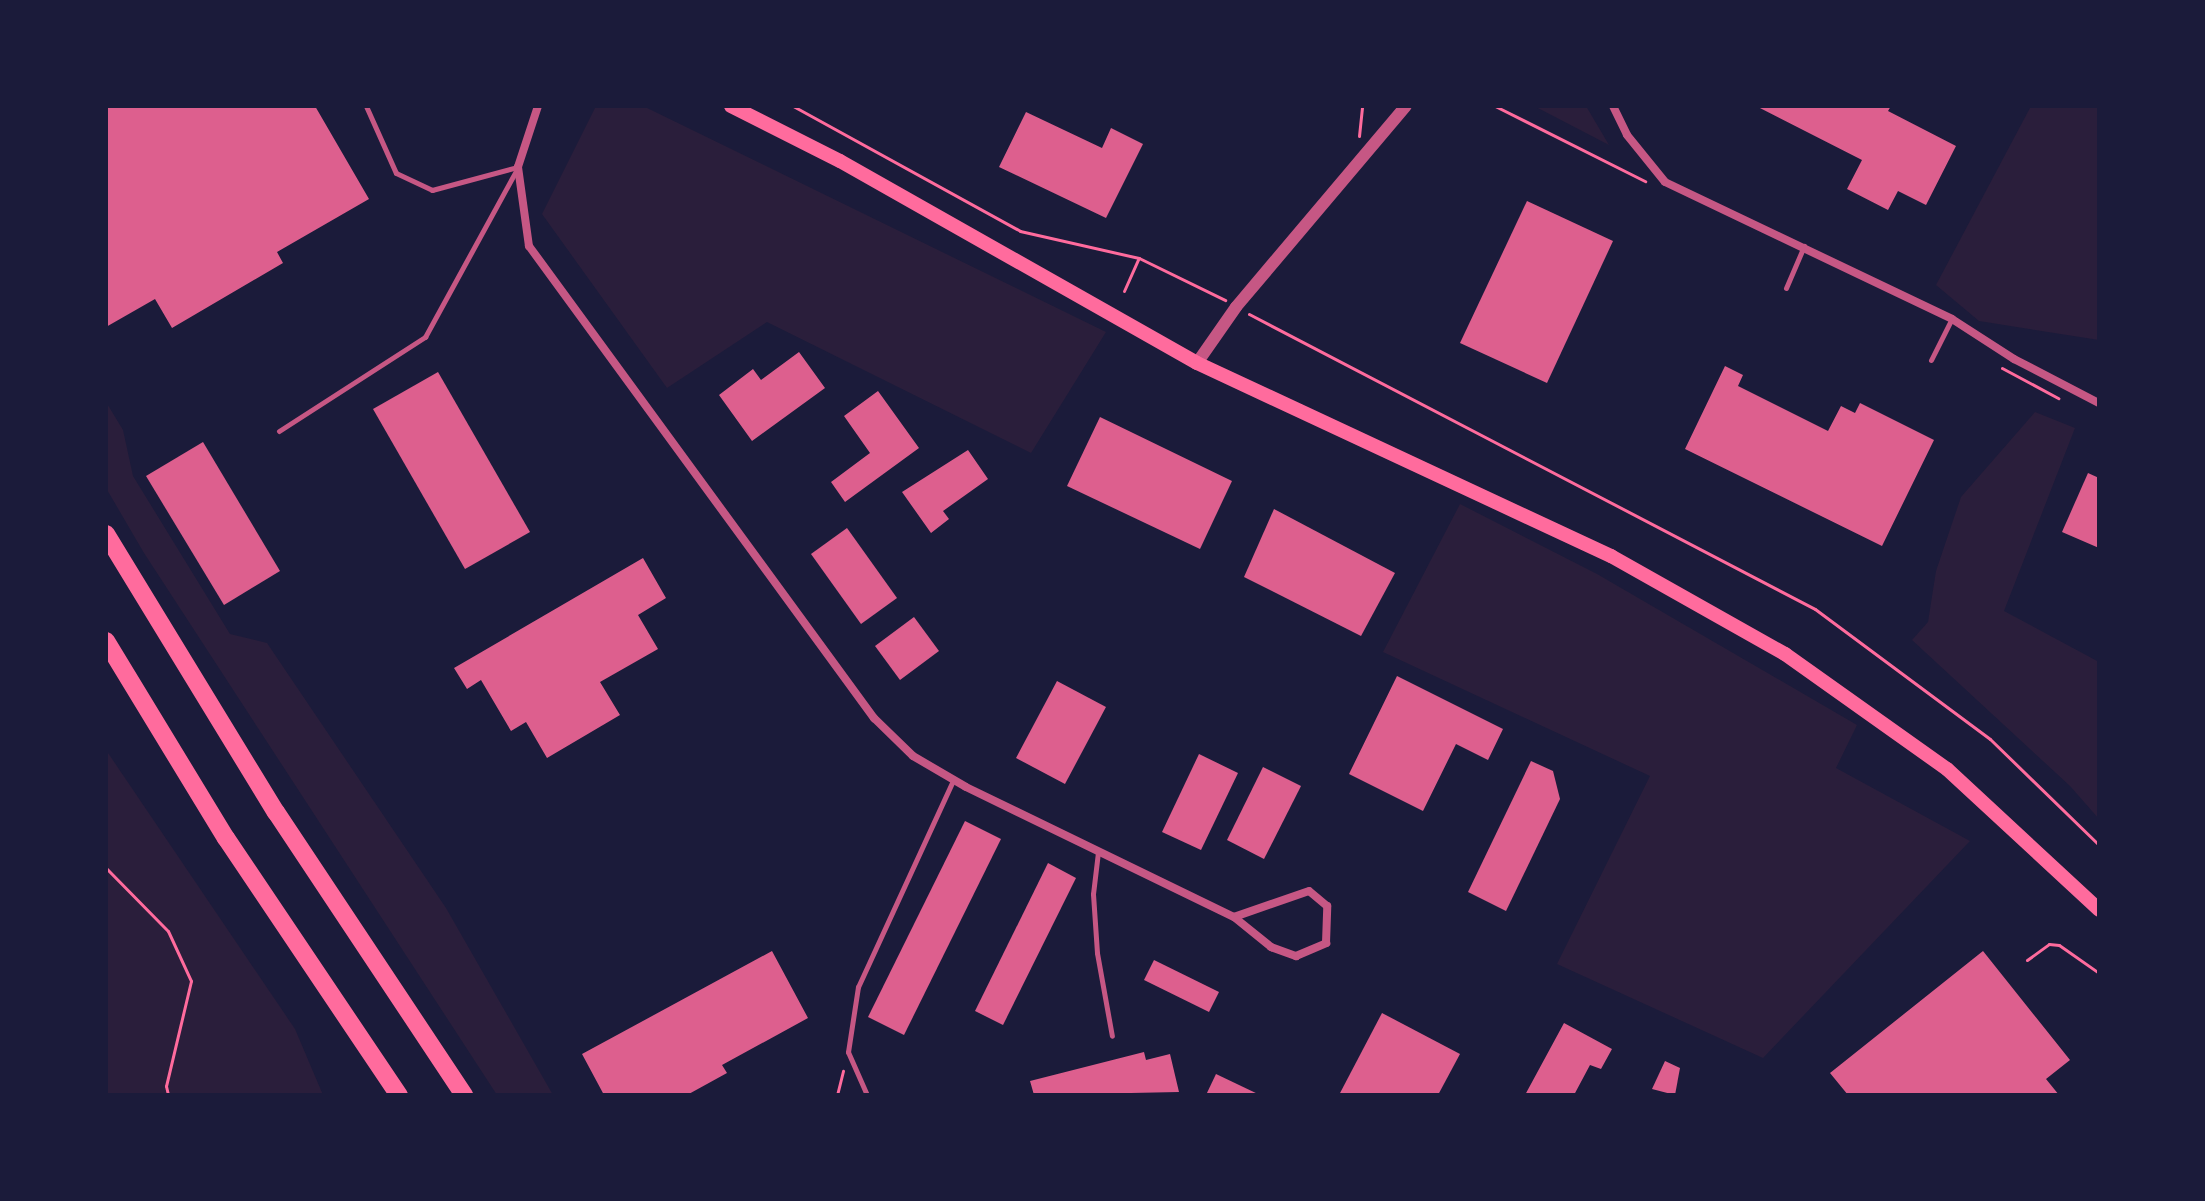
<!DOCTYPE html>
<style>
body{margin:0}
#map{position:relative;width:2205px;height:1201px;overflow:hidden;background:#1b1b3a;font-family:"Open Sans",sans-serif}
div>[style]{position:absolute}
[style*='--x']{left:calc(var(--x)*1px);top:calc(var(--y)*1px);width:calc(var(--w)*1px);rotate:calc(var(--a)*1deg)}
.green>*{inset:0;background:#2a1e3b}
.building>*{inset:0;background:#dd5f8e}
.path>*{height:3px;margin:-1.5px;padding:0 1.5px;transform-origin:1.5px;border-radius:1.5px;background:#ff6b9d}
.service>*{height:5px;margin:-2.5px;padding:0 2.5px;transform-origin:2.5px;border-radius:2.5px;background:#c65784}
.minor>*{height:8px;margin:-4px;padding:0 4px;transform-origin:4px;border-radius:4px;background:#c65784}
.tertiary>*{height:12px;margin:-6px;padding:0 6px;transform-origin:6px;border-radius:6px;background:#c65784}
.secondary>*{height:14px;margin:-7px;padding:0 7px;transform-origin:7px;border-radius:7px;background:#ff6b9d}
.motorway>*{height:18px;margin:-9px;padding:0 9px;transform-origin:9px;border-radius:9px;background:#ff6b9d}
span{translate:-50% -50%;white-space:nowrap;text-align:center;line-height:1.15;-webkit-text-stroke:8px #1b1b3a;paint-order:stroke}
.frame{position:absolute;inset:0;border:108px solid #1b1b3a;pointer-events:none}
</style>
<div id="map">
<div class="green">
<div style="clip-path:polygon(596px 106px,643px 106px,1106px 332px,1031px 453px,767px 322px,667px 388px,542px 214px)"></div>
<div style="clip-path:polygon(1534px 106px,1586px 106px,1609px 145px)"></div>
<div style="clip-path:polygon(2031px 106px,2099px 106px,2099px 340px,1979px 321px,1936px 285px)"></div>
<div style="clip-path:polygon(106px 402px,123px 430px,133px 476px,230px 634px,267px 643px,446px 908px,553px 1095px,497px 1095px,144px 553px,106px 488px)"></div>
<div style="clip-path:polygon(2035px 412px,2075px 428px,2004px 611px,2099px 662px,2099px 819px,2070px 786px,1912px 640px,1928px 622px,1936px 571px,1961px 497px)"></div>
<div style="clip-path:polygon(1460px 504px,1597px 574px,1857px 725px,1836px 768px,1970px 841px,1763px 1058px,1557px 964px,1650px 776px,1383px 652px)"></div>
<div style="clip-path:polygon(106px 750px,295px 1029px,323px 1095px,106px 1095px)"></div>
</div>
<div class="building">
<div style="clip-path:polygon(106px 106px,315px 106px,369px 199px,277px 252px,283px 263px,172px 328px,155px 299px,106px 327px)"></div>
<div style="clip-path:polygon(1756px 106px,1891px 106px,1888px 111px,1956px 146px,1926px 205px,1898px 191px,1888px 210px,1847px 189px,1862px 160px)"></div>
<div style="clip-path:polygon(1026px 112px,1102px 148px,1111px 128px,1143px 144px,1106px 218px,999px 167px)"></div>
<div style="clip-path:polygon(1527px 201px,1613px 241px,1547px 383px,1460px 343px)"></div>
<div style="clip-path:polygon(799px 352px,825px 388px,752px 441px,719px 395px,753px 369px,761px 380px)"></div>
<div style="clip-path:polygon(1725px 366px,1743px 375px,1738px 386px,1828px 431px,1841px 406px,1855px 413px,1860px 403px,1934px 440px,1882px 546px,1685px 449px)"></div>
<div style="clip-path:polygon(438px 372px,530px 532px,465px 569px,373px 409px)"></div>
<div style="clip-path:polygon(878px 391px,919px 448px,845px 502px,831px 482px,870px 453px,844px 416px)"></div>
<div style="clip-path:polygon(1100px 417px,1232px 481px,1200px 549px,1067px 486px)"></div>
<div style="clip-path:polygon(203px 442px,280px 571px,224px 605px,146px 476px)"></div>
<div style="clip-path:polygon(968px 450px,988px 479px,943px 511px,949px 519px,931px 533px,902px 492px)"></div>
<div style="clip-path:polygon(2088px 473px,2099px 478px,2099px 548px,2062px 532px)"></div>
<div style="clip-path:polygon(1274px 509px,1395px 573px,1361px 636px,1244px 577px)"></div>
<div style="clip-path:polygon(847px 528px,897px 598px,861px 624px,811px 554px)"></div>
<div style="clip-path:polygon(643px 558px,666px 598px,638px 615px,658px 649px,600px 682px,620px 715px,547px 758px,526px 722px,511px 731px,481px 680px,467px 689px,454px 668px)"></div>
<div style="clip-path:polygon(914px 617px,939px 651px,900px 680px,875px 646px)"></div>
<div style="clip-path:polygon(1397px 676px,1503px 729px,1488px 760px,1456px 744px,1423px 811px,1349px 774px)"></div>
<div style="clip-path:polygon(1057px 681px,1106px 707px,1065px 784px,1016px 758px)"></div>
<div style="clip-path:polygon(1199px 754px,1238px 773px,1201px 850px,1162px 832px)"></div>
<div style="clip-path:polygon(1531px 761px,1553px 771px,1560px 799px,1506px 911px,1468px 892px)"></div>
<div style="clip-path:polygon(1263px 767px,1301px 786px,1264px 859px,1227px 840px)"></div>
<div style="clip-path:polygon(965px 821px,1001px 839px,904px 1035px,868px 1017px)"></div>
<div style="clip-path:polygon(1048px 863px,1076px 878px,1003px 1025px,975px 1011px)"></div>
<div style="clip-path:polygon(772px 951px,808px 1018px,722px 1065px,727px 1073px,687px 1095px,604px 1095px,582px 1054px)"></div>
<div style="clip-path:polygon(1983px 951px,2070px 1060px,2046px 1079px,2059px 1095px,1848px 1095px,1830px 1073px)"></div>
<div style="clip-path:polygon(1154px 960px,1219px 992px,1209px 1012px,1144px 980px)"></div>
<div style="clip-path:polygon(1382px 1013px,1460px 1054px,1438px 1095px,1339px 1095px)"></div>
<div style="clip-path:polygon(1564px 1023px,1612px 1049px,1601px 1069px,1590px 1065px,1574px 1095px,1525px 1095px)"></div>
<div style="clip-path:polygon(1144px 1052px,1146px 1060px,1170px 1054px,1179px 1092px,1034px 1095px,1030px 1081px)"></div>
<div style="clip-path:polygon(1665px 1061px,1680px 1068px,1675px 1095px,1652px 1089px)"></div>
<div style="clip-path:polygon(1216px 1074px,1260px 1095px,1206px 1095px)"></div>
</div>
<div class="path">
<div style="--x:793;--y:106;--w:259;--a:28.8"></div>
<div style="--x:1020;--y:231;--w:122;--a:12.8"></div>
<div style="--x:1139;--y:258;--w:96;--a:26"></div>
<div style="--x:1495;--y:106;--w:168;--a:26.6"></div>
<div style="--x:1359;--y:136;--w:30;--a:-84"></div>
<div style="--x:1124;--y:291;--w:36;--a:-66"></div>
<div style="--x:1249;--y:314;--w:638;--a:27.53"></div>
<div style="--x:1815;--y:609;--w:218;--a:36.6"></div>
<div style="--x:1990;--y:739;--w:152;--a:44.2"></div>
<div style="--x:2002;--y:368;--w:64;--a:28.2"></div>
<div style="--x:106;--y:868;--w:88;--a:45.5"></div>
<div style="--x:168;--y:931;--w:55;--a:65.3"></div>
<div style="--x:191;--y:981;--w:108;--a:103.4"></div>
<div style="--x:166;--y:1086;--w:9;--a:77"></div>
<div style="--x:2027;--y:960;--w:27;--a:-36"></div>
<div style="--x:2049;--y:944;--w:10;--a:6"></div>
<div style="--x:2059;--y:945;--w:49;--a:35"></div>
<div style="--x:837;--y:1095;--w:25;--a:-76"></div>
</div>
<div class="service">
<div style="--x:366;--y:106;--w:73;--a:65.9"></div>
<div style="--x:396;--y:173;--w:40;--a:25"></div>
<div style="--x:432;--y:190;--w:88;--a:-15.1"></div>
<div style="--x:1786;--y:288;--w:46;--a:-66.8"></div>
<div style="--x:1931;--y:360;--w:45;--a:-63.4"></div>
<div style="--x:279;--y:431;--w:174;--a:-32.8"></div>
<div style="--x:425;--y:337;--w:194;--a:-61.3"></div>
<div style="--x:1098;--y:852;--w:42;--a:96.8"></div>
<div style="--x:1093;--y:894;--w:59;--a:86.1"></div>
<div style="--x:1097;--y:953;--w:84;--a:79.8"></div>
<div style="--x:867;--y:1095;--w:47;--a:-113.8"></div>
<div style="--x:848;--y:1052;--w:66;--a:-81.3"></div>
<div style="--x:858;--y:987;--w:228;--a:-65.3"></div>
</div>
<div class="minor">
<div style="--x:538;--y:106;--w:64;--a:108.2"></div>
<div style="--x:518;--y:167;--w:80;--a:82.1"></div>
<div style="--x:529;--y:246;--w:585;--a:53.84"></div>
<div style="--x:874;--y:718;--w:54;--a:44.3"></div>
<div style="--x:913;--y:756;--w:61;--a:30.3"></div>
<div style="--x:966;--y:787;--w:298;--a:25.9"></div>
<div style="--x:1234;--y:917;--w:48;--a:39"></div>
<div style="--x:1271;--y:947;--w:27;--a:20"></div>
<div style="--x:1296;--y:956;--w:33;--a:-23"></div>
<div style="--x:1326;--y:943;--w:37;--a:-88"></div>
<div style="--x:1327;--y:906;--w:23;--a:-140"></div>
<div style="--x:1309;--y:891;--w:79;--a:160.9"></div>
<div style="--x:1613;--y:106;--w:32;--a:64"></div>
<div style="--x:1627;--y:135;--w:60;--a:51"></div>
<div style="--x:1665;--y:182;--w:318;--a:25.5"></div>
<div style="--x:1952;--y:319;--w:74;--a:32.8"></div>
<div style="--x:2014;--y:359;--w:96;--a:27.4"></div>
</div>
<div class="tertiary">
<div style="--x:1197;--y:363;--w:68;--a:-55.1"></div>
<div style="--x:1236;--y:307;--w:263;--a:-49.8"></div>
</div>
<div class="secondary">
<div style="--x:731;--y:106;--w:122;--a:26.8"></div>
<div style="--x:840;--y:161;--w:410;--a:29.5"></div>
<div style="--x:1197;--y:363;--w:457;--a:25"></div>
<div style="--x:1611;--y:556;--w:200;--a:29.4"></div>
<div style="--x:1785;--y:654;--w:199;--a:35.4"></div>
<div style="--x:1947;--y:769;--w:207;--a:42.8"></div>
</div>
<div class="motorway">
<div style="--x:106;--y:534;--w:326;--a:58.6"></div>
<div style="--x:276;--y:812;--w:340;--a:56.4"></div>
<div style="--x:106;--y:641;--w:231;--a:58.7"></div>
<div style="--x:226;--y:838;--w:310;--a:56.1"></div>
</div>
<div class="frame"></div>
</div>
